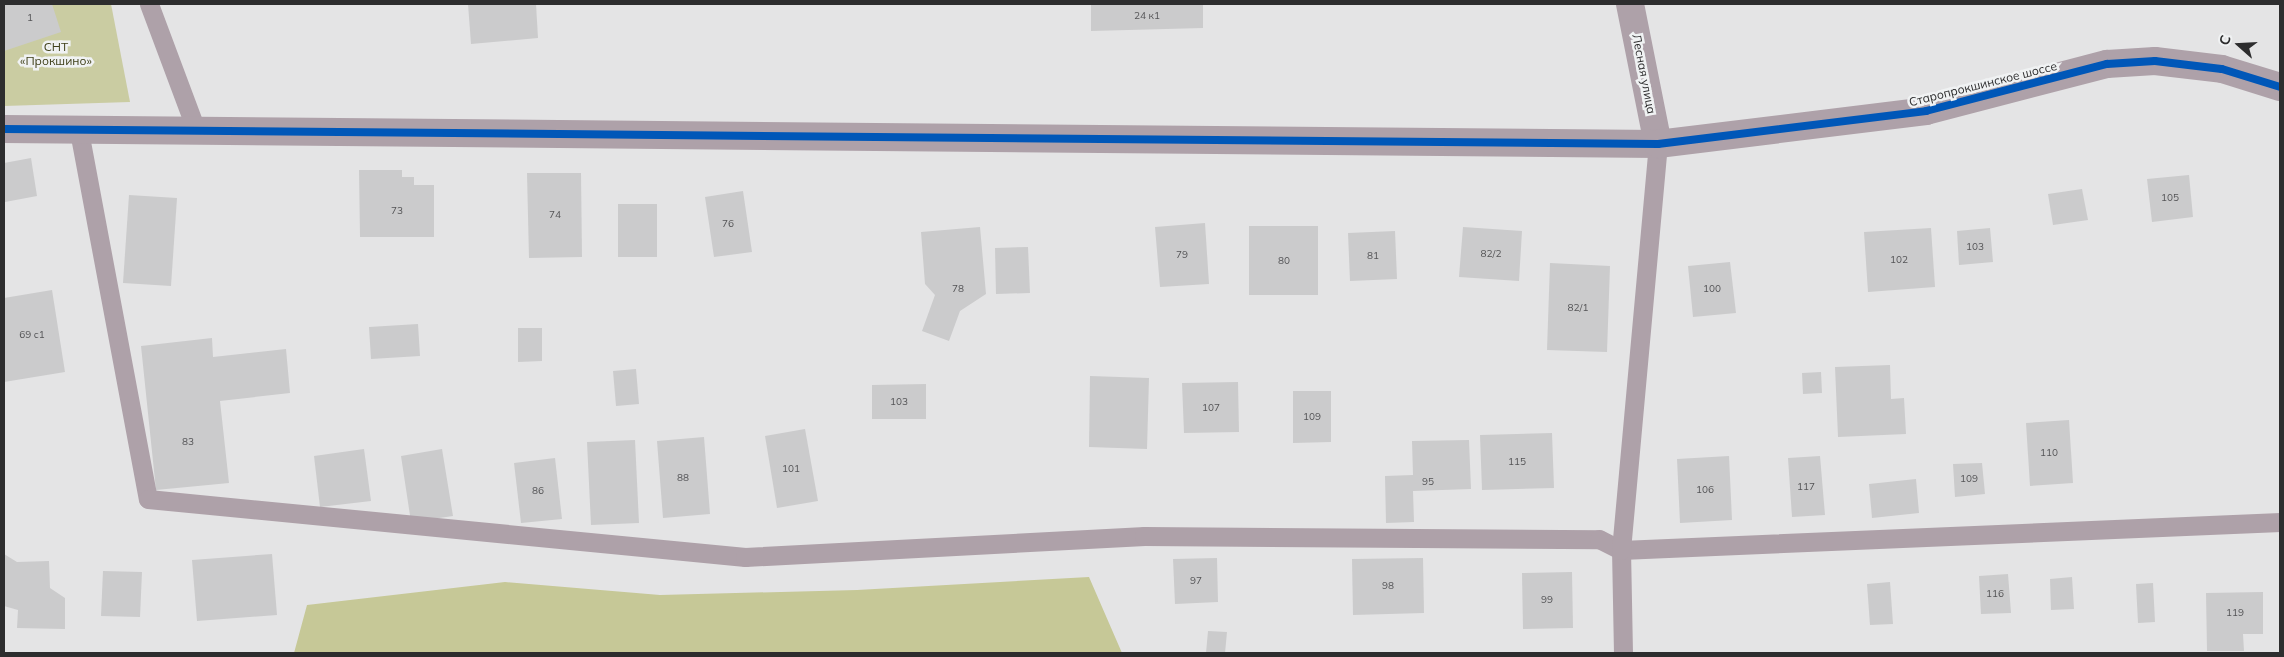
<!DOCTYPE html>
<meta charset="utf-8">
<style>
body{margin:0}
#map{position:relative;width:2284px;height:657px;overflow:hidden;background:#e4e4e5;font-family:Mulish,sans-serif}
div>[style]{position:absolute}
[style*='--x']{left:calc(var(--x)*1px);top:calc(var(--y)*1px);width:calc(var(--w)*1px);rotate:calc(var(--a)*1deg)}
.green>*{inset:0;background:#cacca2}
.forest>*{inset:0;background:#c6c897}
.building>*{inset:0;background:#cbcbcc}
.lane>*{height:19px;margin:-9.5px;padding:0 9.5px;transform-origin:9.5px;border-radius:9.5px;background:#aea1a9}
.street>*{height:28px;margin:-14px;padding:0 14px;transform-origin:14px;border-radius:14px;background:#aea1a9}
.cycleway>*{height:8px;margin:-4px;padding:0 4px;transform-origin:4px;border-radius:4px;background:#0057b8}
span{translate:-50% -50%;white-space:nowrap;text-align:center;line-height:1.15;-webkit-text-stroke:5px #f0f2f3;paint-order:stroke}
.number-label{font-size:10px;color:#545456}
.number-label span{-webkit-text-stroke-width:0}
.park-label{font-size:12px;color:#40411b}
.street-label{font-size:12px;color:#2d2d2e}
.frame{position:absolute;inset:0;border:5px solid #2d2d2e;pointer-events:none}
.north{position:absolute;left:2214px;top:20px;width:50px;height:50px;-webkit-text-stroke:4px #f0f2f3;paint-order:stroke;rotate:289deg;font-size:14px;font-weight:700;line-height:20px;text-align:center;color:#2d2d2e}
.north::after{content:'';display:block;margin:auto;width:18px;height:22px;background:#2d2d2e;clip-path:polygon(50% 0,100% 100%,50% 72%,0 100%)}
</style>
<div id="map">
<div class="green">
<div style="clip-path:polygon(4px 4px,111px 4px,130px 102px,4px 106px)"></div>
</div>
<div class="forest">
<div style="clip-path:polygon(1089px 577px,1122px 653px,294px 653px,307px 605px,505px 582px,660px 595px,857px 590px)"></div>
</div>
<div class="building">
<div style="clip-path:polygon(4px 4px,52px 4px,61px 32px,4px 51px)"></div>
<div style="clip-path:polygon(468px 4px,536px 4px,538px 38px,471px 44px)"></div>
<div style="clip-path:polygon(1091px 4px,1203px 4px,1203px 28px,1091px 31px)"></div>
<div style="clip-path:polygon(31px 158px,37px 196px,5px 202px,4px 163px)"></div>
<div style="clip-path:polygon(359px 170px,402px 170px,402px 177px,414px 177px,414px 185px,434px 185px,434px 237px,360px 237px)"></div>
<div style="clip-path:polygon(527px 173px,581px 173px,582px 257px,529px 258px)"></div>
<div style="clip-path:polygon(2189px 175px,2193px 217px,2152px 222px,2147px 179px)"></div>
<div style="clip-path:polygon(2082px 189px,2088px 220px,2053px 225px,2048px 194px)"></div>
<div style="clip-path:polygon(743px 191px,752px 252px,714px 257px,705px 197px)"></div>
<div style="clip-path:polygon(129px 195px,177px 198px,171px 286px,123px 283px)"></div>
<div style="clip-path:polygon(618px 204px,657px 204px,657px 257px,618px 257px)"></div>
<div style="clip-path:polygon(1205px 223px,1209px 284px,1160px 287px,1155px 227px)"></div>
<div style="clip-path:polygon(1249px 226px,1318px 226px,1318px 295px,1249px 295px)"></div>
<div style="clip-path:polygon(980px 227px,986px 294px,960px 311px,949px 341px,922px 331px,935px 295px,925px 284px,921px 232px)"></div>
<div style="clip-path:polygon(1463px 227px,1522px 231px,1519px 281px,1459px 277px)"></div>
<div style="clip-path:polygon(1931px 228px,1935px 287px,1868px 292px,1864px 232px)"></div>
<div style="clip-path:polygon(1990px 228px,1993px 262px,1959px 265px,1957px 231px)"></div>
<div style="clip-path:polygon(1395px 231px,1397px 279px,1350px 281px,1348px 233px)"></div>
<div style="clip-path:polygon(1028px 247px,1030px 293px,996px 294px,995px 248px)"></div>
<div style="clip-path:polygon(1730px 262px,1736px 313px,1693px 317px,1688px 266px)"></div>
<div style="clip-path:polygon(1550px 263px,1610px 266px,1607px 352px,1547px 350px)"></div>
<div style="clip-path:polygon(52px 290px,65px 372px,4px 382px,4px 298px)"></div>
<div style="clip-path:polygon(418px 324px,420px 356px,371px 359px,369px 327px)"></div>
<div style="clip-path:polygon(518px 328px,542px 328px,542px 361px,518px 362px)"></div>
<div style="clip-path:polygon(212px 338px,213px 357px,286px 349px,290px 393px,220px 401px,229px 483px,156px 490px,141px 346px)"></div>
<div style="clip-path:polygon(1890px 365px,1891px 399px,1904px 398px,1906px 434px,1838px 437px,1835px 367px)"></div>
<div style="clip-path:polygon(636px 369px,639px 404px,616px 406px,613px 371px)"></div>
<div style="clip-path:polygon(1821px 372px,1822px 393px,1803px 394px,1802px 373px)"></div>
<div style="clip-path:polygon(1090px 376px,1149px 378px,1147px 449px,1089px 447px)"></div>
<div style="clip-path:polygon(1238px 382px,1239px 432px,1184px 433px,1182px 383px)"></div>
<div style="clip-path:polygon(926px 384px,926px 419px,872px 419px,872px 385px)"></div>
<div style="clip-path:polygon(1293px 391px,1331px 391px,1331px 442px,1293px 443px)"></div>
<div style="clip-path:polygon(2069px 420px,2073px 483px,2030px 486px,2026px 423px)"></div>
<div style="clip-path:polygon(805px 429px,818px 501px,777px 508px,765px 436px)"></div>
<div style="clip-path:polygon(1552px 433px,1554px 488px,1482px 490px,1480px 435px)"></div>
<div style="clip-path:polygon(704px 437px,710px 514px,663px 518px,657px 441px)"></div>
<div style="clip-path:polygon(635px 440px,639px 523px,591px 525px,587px 442px)"></div>
<div style="clip-path:polygon(1469px 440px,1471px 489px,1413px 491px,1414px 522px,1386px 523px,1385px 476px,1413px 475px,1412px 441px)"></div>
<div style="clip-path:polygon(364px 449px,371px 501px,320px 507px,314px 456px)"></div>
<div style="clip-path:polygon(442px 449px,453px 516px,411px 522px,401px 456px)"></div>
<div style="clip-path:polygon(1729px 456px,1732px 520px,1680px 523px,1677px 459px)"></div>
<div style="clip-path:polygon(1820px 456px,1825px 515px,1792px 517px,1788px 458px)"></div>
<div style="clip-path:polygon(555px 458px,562px 519px,521px 523px,514px 463px)"></div>
<div style="clip-path:polygon(1982px 463px,1985px 494px,1955px 497px,1953px 464px)"></div>
<div style="clip-path:polygon(1916px 479px,1919px 513px,1872px 518px,1869px 484px)"></div>
<div style="clip-path:polygon(4px 554px,17px 562px,49px 561px,50px 588px,65px 598px,65px 629px,17px 628px,18px 610px,4px 606px)"></div>
<div style="clip-path:polygon(272px 554px,277px 615px,197px 621px,192px 560px)"></div>
<div style="clip-path:polygon(1217px 558px,1218px 602px,1175px 604px,1173px 559px)"></div>
<div style="clip-path:polygon(1423px 558px,1424px 613px,1353px 615px,1352px 559px)"></div>
<div style="clip-path:polygon(103px 571px,142px 572px,140px 617px,101px 616px)"></div>
<div style="clip-path:polygon(1572px 572px,1573px 628px,1523px 629px,1522px 573px)"></div>
<div style="clip-path:polygon(2008px 574px,2011px 613px,1981px 614px,1979px 576px)"></div>
<div style="clip-path:polygon(2072px 577px,2074px 609px,2051px 610px,2050px 579px)"></div>
<div style="clip-path:polygon(1890px 582px,1893px 624px,1870px 625px,1867px 584px)"></div>
<div style="clip-path:polygon(2153px 583px,2155px 622px,2138px 623px,2136px 584px)"></div>
<div style="clip-path:polygon(2263px 592px,2263px 634px,2243px 634px,2244px 651px,2207px 651px,2206px 593px)"></div>
<div style="clip-path:polygon(1208px 631px,1227px 632px,1225px 653px,1206px 653px)"></div>
</div>
<div class="lane">
<div style="--x:149;--y:4;--w:134;--a:69.5"></div>
<div style="--x:79;--y:131;--w:374;--a:79.4"></div>
<div style="--x:148;--y:499;--w:600;--a:5.55"></div>
<div style="--x:745;--y:557;--w:400;--a:-3"></div>
<div style="--x:1144;--y:536;--w:455;--a:0.4"></div>
<div style="--x:1599;--y:539;--w:25;--a:27"></div>
<div style="--x:1621;--y:550;--w:660;--a:-2.43"></div>
<div style="--x:1623;--y:653;--w:103;--a:-91.1"></div>
<div style="--x:1621;--y:550;--w:408;--a:-84.8"></div>
</div>
<div class="street">
<div style="--x:1630;--y:4;--w:143;--a:78.7"></div>
<div style="--x:4;--y:129;--w:1654;--a:0.52"></div>
<div style="--x:1658;--y:144;--w:270;--a:-7"></div>
<div style="--x:1926;--y:111;--w:187;--a:-14.6"></div>
<div style="--x:2107;--y:64;--w:48;--a:-3.6"></div>
<div style="--x:2155;--y:61;--w:67;--a:6.8"></div>
<div style="--x:2222;--y:69;--w:61;--a:17.2"></div>
</div>
<div class="cycleway">
<div style="--x:4;--y:129;--w:1654;--a:0.52"></div>
<div style="--x:1658;--y:144;--w:270;--a:-7"></div>
<div style="--x:1926;--y:111;--w:187;--a:-14.6"></div>
<div style="--x:2107;--y:64;--w:48;--a:-3.6"></div>
<div style="--x:2155;--y:61;--w:67;--a:6.8"></div>
<div style="--x:2222;--y:69;--w:61;--a:17.2"></div>
</div>
<div class="number-label">
<span style="left:1147px;top:16px">24 к1</span>
<span style="left:30px;top:18px">1</span>
<span style="left:2170px;top:198px">105</span>
<span style="left:397px;top:211px">73</span>
<span style="left:555px;top:215px">74</span>
<span style="left:728px;top:224px">76</span>
<span style="left:1975px;top:247px">103</span>
<span style="left:1491px;top:254px">82/2</span>
<span style="left:1182px;top:255px">79</span>
<span style="left:1373px;top:256px">81</span>
<span style="left:1899px;top:260px">102</span>
<span style="left:1284px;top:261px">80</span>
<span style="left:958px;top:289px">78</span>
<span style="left:1712px;top:289px">100</span>
<span style="left:1578px;top:308px">82/1</span>
<span style="left:32px;top:335px">69 с1</span>
<span style="left:899px;top:402px">103</span>
<span style="left:1211px;top:408px">107</span>
<span style="left:1312px;top:417px">109</span>
<span style="left:188px;top:442px">83</span>
<span style="left:2049px;top:453px">110</span>
<span style="left:1517px;top:462px">115</span>
<span style="left:791px;top:469px">101</span>
<span style="left:683px;top:478px">88</span>
<span style="left:1969px;top:479px">109</span>
<span style="left:1428px;top:482px">95</span>
<span style="left:1806px;top:487px">117</span>
<span style="left:1705px;top:490px">106</span>
<span style="left:538px;top:491px">86</span>
<span style="left:1196px;top:581px">97</span>
<span style="left:1388px;top:586px">98</span>
<span style="left:1995px;top:594px">116</span>
<span style="left:1547px;top:600px">99</span>
<span style="left:2235px;top:613px">119</span>
</div>
<div class="park-label">
<span style="left:56px;top:54px">СНТ<br>«Прокшино»</span>
</div>
<div class="street-label">
<span style="left:1644px;top:74px;rotate:79deg">Лесная улица</span>
<span style="left:1983px;top:84px;rotate:-14deg">Старопрокшинское шоссе</span>
</div>
<div class="frame"></div>
<div class="north">С</div>
</div>
